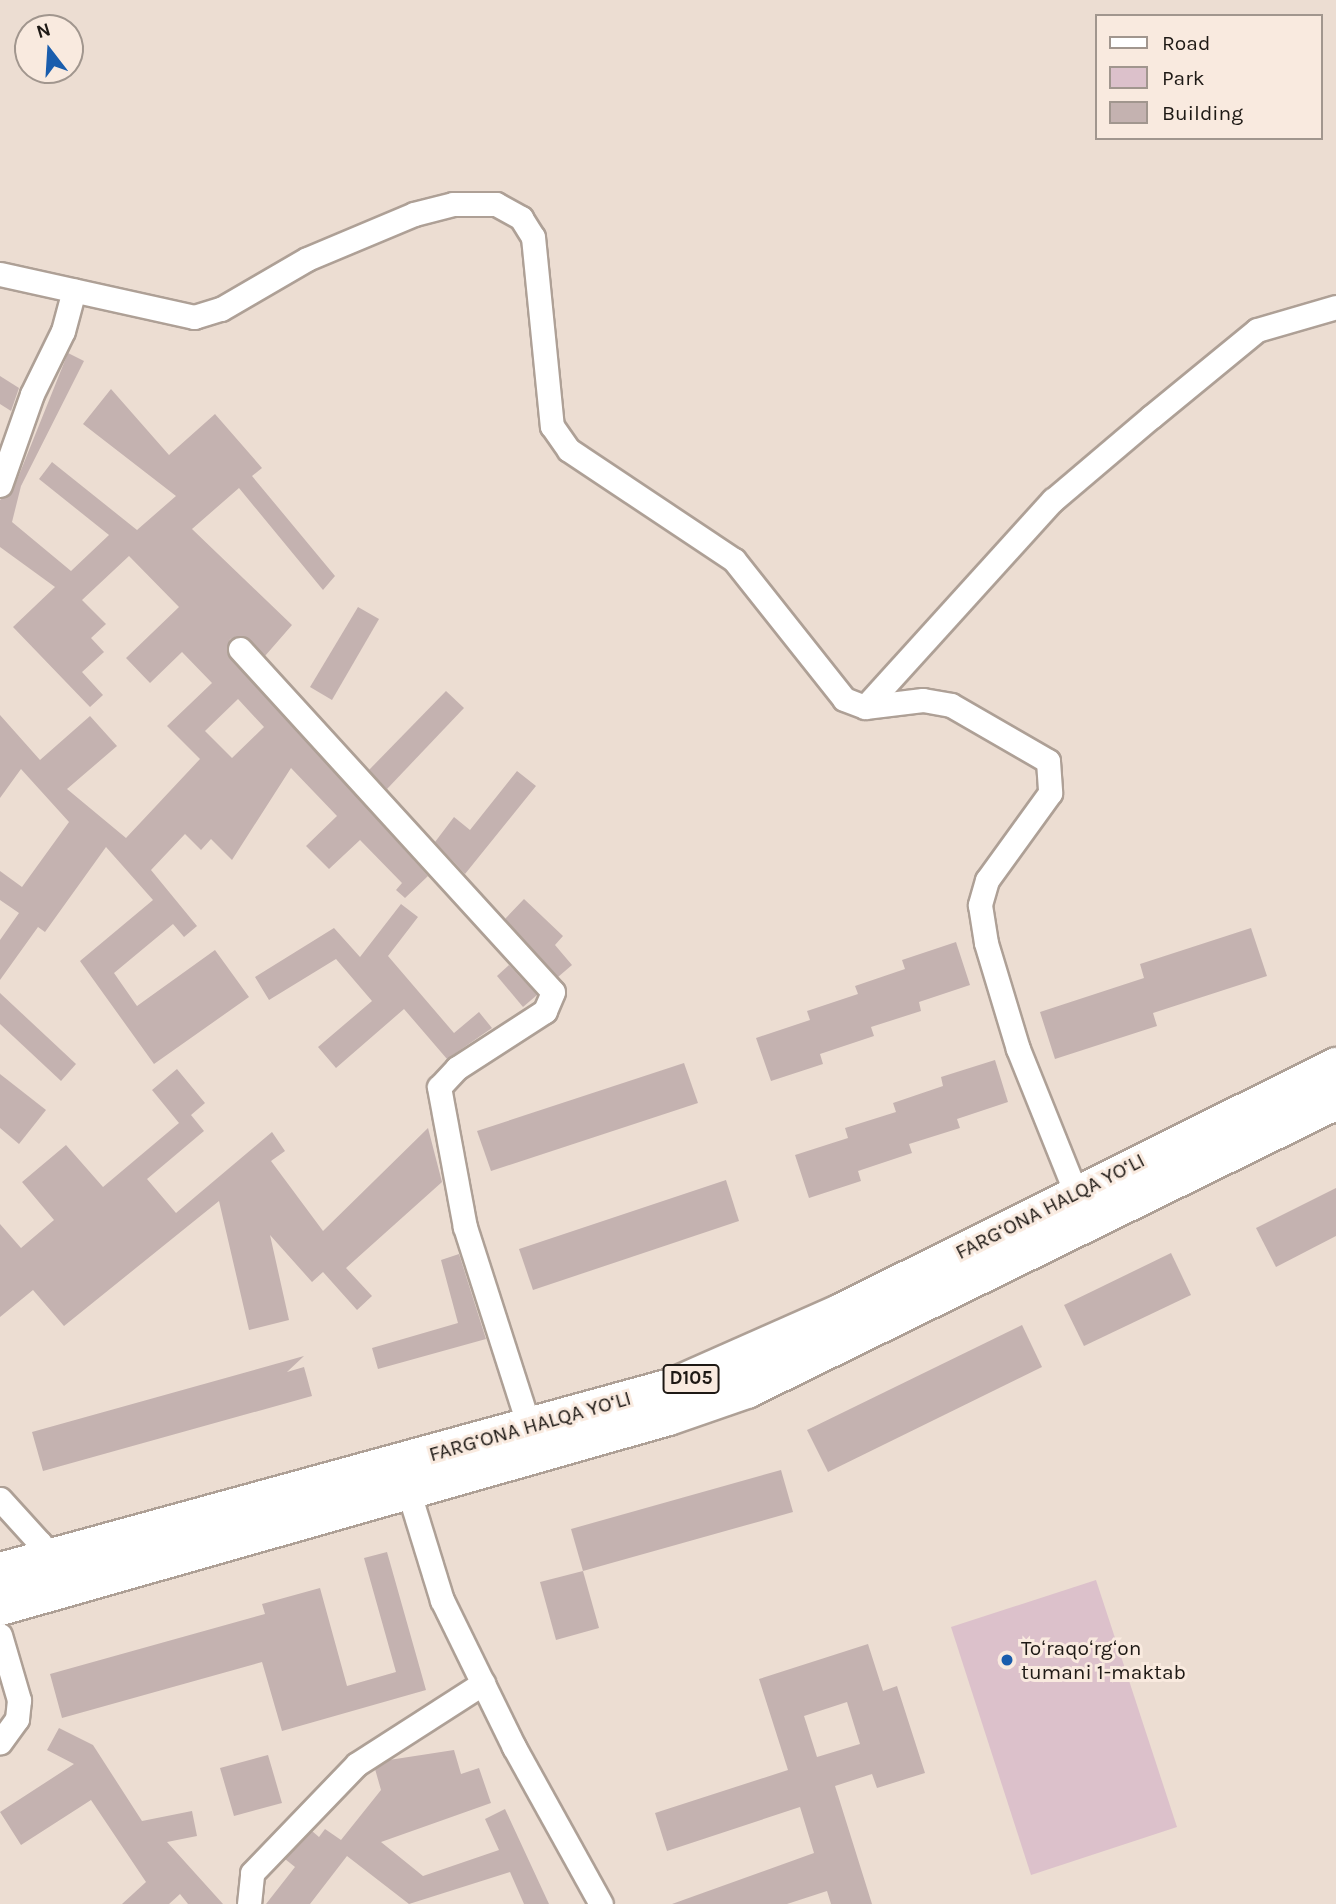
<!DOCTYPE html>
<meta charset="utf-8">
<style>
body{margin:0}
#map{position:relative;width:1336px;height:1904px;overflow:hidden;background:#ecddd2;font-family:Karla,sans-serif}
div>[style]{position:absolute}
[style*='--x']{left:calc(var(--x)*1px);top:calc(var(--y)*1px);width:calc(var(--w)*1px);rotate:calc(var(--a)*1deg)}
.green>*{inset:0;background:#dcc1cb}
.building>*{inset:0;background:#c4b2b0}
.roads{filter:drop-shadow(2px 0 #aea096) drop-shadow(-2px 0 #aea096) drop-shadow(0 2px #aea096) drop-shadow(0 -2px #aea096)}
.minor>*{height:23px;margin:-11.5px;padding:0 11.5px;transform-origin:11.5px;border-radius:11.5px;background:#fff}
.trunk>*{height:37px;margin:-18.5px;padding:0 18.5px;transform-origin:18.5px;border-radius:18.5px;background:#fff}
.dots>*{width:19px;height:19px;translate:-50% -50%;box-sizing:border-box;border:4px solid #f9eadf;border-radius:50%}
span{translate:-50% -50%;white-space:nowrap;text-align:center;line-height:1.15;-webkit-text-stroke:6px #f9eadf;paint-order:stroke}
.shield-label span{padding:2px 5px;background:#f9eadf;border:2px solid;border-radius:5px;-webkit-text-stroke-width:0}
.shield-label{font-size:19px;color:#1e1915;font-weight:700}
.street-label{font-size:21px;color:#1e1915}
.poi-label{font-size:21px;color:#1e1915}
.left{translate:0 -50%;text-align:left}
.legend{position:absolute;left:1095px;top:14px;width:228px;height:126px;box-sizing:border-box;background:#f9eadf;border:2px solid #a1968e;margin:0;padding:9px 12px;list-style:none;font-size:21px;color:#1e1915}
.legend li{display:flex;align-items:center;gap:14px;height:35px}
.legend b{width:35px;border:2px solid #a1968e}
.north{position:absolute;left:14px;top:14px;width:70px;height:70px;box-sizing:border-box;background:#f9eadf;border:2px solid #a1968e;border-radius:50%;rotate:343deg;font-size:19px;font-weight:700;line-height:28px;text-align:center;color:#1e1915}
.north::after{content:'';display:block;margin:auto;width:24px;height:32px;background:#1a5dad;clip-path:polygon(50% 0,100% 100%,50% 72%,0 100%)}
</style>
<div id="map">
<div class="green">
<div style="clip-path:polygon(1096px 1580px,1177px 1827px,1031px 1875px,951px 1627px)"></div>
</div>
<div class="building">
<div style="clip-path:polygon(evenodd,68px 353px,84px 361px,21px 486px,12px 522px,71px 571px,109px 535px,39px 479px,52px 462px,137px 530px,176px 496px,83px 424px,111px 389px,169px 455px,215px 414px,262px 468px,252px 476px,335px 576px,323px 590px,239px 488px,192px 529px,292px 625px,265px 656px,244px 636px,230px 639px,227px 653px,428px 876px,405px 898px,396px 890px,402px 883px,360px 840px,329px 869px,306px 846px,337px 816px,291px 768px,232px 860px,211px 839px,201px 850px,185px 834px,151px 870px,197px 926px,184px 937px,173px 924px,114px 973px,137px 1006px,215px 950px,249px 997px,154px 1064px,80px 961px,153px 900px,106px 847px,45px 932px,38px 927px,0 980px,0 940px,19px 913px,0 900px,0 871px,22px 887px,69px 822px,21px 769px,0 798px,0 715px,40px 760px,90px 716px,117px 746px,67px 789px,126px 838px,200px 759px,167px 726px,212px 683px,182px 652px,150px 683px,126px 658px,179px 607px,129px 556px,82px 600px,106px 624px,91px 638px,104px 652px,82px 672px,103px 695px,90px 707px,13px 627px,55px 587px,0 547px,0 500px,13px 490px,68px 353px,238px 699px,264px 727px,232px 758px,205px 731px,238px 699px)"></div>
<div style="clip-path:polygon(0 376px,19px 388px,11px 411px,0 404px)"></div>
<div style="clip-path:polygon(358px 607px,379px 619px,332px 700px,310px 687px)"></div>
<div style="clip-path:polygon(446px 691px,464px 708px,387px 789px,369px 770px)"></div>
<div style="clip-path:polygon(517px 771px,536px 786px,465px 874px,435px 842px,454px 817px,470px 830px)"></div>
<div style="clip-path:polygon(524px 899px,563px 936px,555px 945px,572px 965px,558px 977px,505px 919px)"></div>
<div style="clip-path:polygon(401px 904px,418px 917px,388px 956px,454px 1033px,479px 1012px,492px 1028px,447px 1059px,404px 1009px,336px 1068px,318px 1047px,372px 1001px,336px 959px,269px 1000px,255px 977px,334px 928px,360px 957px)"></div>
<div style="clip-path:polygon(1251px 928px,1267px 976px,1153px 1013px,1157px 1026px,1055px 1059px,1040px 1012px,1144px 978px,1140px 964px)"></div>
<div style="clip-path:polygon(956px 942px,970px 985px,919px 1002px,921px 1011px,871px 1027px,874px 1036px,820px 1054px,823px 1064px,771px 1081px,756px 1038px,810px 1020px,807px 1011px,858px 994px,855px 986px,905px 969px,902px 960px)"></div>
<div style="clip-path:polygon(509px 965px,537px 995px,523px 1007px,497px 976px)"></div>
<div style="clip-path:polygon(0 993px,76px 1064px,61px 1081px,0 1024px)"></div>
<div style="clip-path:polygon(995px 1060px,1008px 1102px,957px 1119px,960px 1128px,909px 1144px,912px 1153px,858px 1171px,861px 1181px,809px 1198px,795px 1155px,848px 1138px,845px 1128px,896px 1112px,893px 1103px,943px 1086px,941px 1077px)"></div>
<div style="clip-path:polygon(684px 1063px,698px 1103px,491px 1171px,477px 1131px)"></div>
<div style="clip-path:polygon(177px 1069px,205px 1103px,191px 1115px,204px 1131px,147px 1179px,176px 1213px,272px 1132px,285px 1151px,271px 1161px,323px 1231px,428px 1128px,442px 1182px,346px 1268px,372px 1296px,357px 1310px,323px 1272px,312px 1282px,270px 1235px,289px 1320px,249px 1330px,219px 1201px,64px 1326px,33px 1290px,0 1317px,0 1224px,21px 1248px,54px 1220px,22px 1182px,66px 1145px,103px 1187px,179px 1123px,152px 1090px)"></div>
<div style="clip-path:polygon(0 1074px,46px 1110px,19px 1144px,0 1128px)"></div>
<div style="clip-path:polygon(726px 1180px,739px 1221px,533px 1290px,519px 1249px)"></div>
<div style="clip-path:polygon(1336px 1188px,1336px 1236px,1276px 1267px,1256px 1228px)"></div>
<div style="clip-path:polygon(1171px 1253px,1191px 1295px,1084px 1346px,1064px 1305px)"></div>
<div style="clip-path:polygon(459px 1254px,486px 1339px,378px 1369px,372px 1348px,458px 1323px,441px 1260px)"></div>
<div style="clip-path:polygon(1022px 1325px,1042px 1367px,828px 1472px,807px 1430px)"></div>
<div style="clip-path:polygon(304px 1356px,287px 1372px,304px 1367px,312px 1396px,43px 1471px,32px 1432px)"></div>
<div style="clip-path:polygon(781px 1470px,793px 1512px,583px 1571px,571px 1529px)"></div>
<div style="clip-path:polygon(387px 1552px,426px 1690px,282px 1731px,262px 1662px,62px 1718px,50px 1674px,265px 1614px,262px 1604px,320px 1588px,347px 1686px,396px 1672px,364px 1558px)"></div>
<div style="clip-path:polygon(583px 1571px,599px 1628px,556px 1640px,540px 1582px)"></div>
<div style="clip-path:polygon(evenodd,868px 1644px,883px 1691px,897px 1686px,925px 1773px,877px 1788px,872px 1774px,835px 1786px,872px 1904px,831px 1904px,827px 1891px,787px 1904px,672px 1904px,814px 1853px,800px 1807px,667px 1851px,655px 1813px,788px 1770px,759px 1679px,868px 1644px,847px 1702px,860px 1744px,817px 1757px,804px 1716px,847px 1702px)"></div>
<div style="clip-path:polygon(59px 1728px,93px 1745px,142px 1821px,192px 1811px,197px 1836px,167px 1842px,223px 1904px,188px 1904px,180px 1894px,169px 1904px,122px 1904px,146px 1882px,91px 1800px,21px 1845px,0 1812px,74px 1764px,47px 1750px)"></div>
<div style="clip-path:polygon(454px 1750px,461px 1774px,479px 1768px,491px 1803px,381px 1842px,423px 1876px,499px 1850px,485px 1819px,505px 1809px,549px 1904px,524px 1904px,510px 1872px,409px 1904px,347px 1856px,310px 1904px,266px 1904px,295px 1867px,285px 1859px,312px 1831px,319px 1837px,325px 1829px,341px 1840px,381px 1790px,375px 1769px,389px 1760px)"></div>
<div style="clip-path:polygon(268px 1755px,282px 1803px,234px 1816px,220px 1768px)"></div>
</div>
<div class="roads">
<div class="minor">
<div style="--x:0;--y:274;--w:199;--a:12.5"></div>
<div style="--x:194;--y:317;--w:28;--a:-17"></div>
<div style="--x:221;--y:309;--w:99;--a:-30.2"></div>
<div style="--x:307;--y:259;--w:116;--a:-22.8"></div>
<div style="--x:414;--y:214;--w:40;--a:-14.4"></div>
<div style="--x:453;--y:204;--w:43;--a:0"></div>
<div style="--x:496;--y:204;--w:29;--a:29"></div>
<div style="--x:521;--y:218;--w:22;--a:58"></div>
<div style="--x:533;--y:237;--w:190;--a:84.3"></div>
<div style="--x:552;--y:426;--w:29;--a:55"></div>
<div style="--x:569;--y:450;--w:198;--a:33.7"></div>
<div style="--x:734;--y:560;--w:177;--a:51.6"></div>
<div style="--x:844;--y:699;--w:22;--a:21"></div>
<div style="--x:865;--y:707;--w:58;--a:-6.9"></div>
<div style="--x:923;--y:700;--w:28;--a:10"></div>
<div style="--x:951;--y:705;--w:112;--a:30"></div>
<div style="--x:1048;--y:761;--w:32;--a:86"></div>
<div style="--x:1050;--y:793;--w:107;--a:125.9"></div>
<div style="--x:987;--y:880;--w:26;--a:106"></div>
<div style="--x:980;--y:905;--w:38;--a:81"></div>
<div style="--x:986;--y:943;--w:111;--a:73.2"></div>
<div style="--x:1018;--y:1049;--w:155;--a:68.1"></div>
<div style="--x:0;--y:485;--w:96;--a:-70.6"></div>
<div style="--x:32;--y:394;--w:70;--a:-63.8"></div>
<div style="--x:63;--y:331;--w:42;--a:-75"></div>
<div style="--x:240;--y:649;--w:464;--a:47.6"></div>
<div style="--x:553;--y:992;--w:21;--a:113"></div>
<div style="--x:545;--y:1011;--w:105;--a:147.1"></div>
<div style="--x:457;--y:1068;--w:26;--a:133"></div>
<div style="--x:439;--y:1087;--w:142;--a:79.5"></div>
<div style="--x:465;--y:1227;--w:209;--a:72.2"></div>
<div style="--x:865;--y:707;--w:280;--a:-47.8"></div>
<div style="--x:1053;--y:500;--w:128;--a:-40.3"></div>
<div style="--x:1151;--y:417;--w:137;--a:-39.4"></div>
<div style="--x:1257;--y:330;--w:82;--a:-16.2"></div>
<div style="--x:405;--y:1480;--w:126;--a:72.9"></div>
<div style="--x:442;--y:1600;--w:164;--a:63.9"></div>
<div style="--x:514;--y:1747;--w:179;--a:61"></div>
<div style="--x:0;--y:1499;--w:59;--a:47.7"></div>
<div style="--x:40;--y:1543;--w:16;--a:75"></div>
<div style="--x:0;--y:1635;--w:68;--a:73.7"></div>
<div style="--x:19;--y:1700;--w:19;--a:96"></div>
<div style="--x:17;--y:1719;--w:29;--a:126"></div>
<div style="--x:249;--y:1904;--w:31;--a:-84"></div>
<div style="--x:252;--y:1873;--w:151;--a:-46.1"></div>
<div style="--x:357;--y:1764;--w:150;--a:-32.7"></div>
</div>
<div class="trunk">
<div style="--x:0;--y:1571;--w:699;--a:-15.35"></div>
<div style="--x:674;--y:1386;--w:183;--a:-23.9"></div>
<div style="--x:841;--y:1312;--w:553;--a:-26.43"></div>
<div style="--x:0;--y:1606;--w:694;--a:-15.88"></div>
<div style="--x:668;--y:1416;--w:83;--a:-19.1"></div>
<div style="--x:746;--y:1389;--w:657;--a:-26.1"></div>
</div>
</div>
<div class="dots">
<div style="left:1007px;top:1660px;background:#1a5dad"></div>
</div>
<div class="shield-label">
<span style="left:691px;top:1379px">D105</span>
</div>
<div class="street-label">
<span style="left:1050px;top:1206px;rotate:-27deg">FARG‘ONA HALQA YO‘LI</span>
<span style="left:530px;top:1426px;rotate:-16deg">FARG‘ONA HALQA YO‘LI</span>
</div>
<div class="poi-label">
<span class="left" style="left:1021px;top:1660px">Toʻraqoʻrgʻon<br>tumani 1-maktab</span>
</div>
<ul class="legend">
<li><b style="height:9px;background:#fff"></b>Road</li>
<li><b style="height:19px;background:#dcc1cb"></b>Park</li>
<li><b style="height:19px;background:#c4b2b0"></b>Building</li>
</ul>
<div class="north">N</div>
</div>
